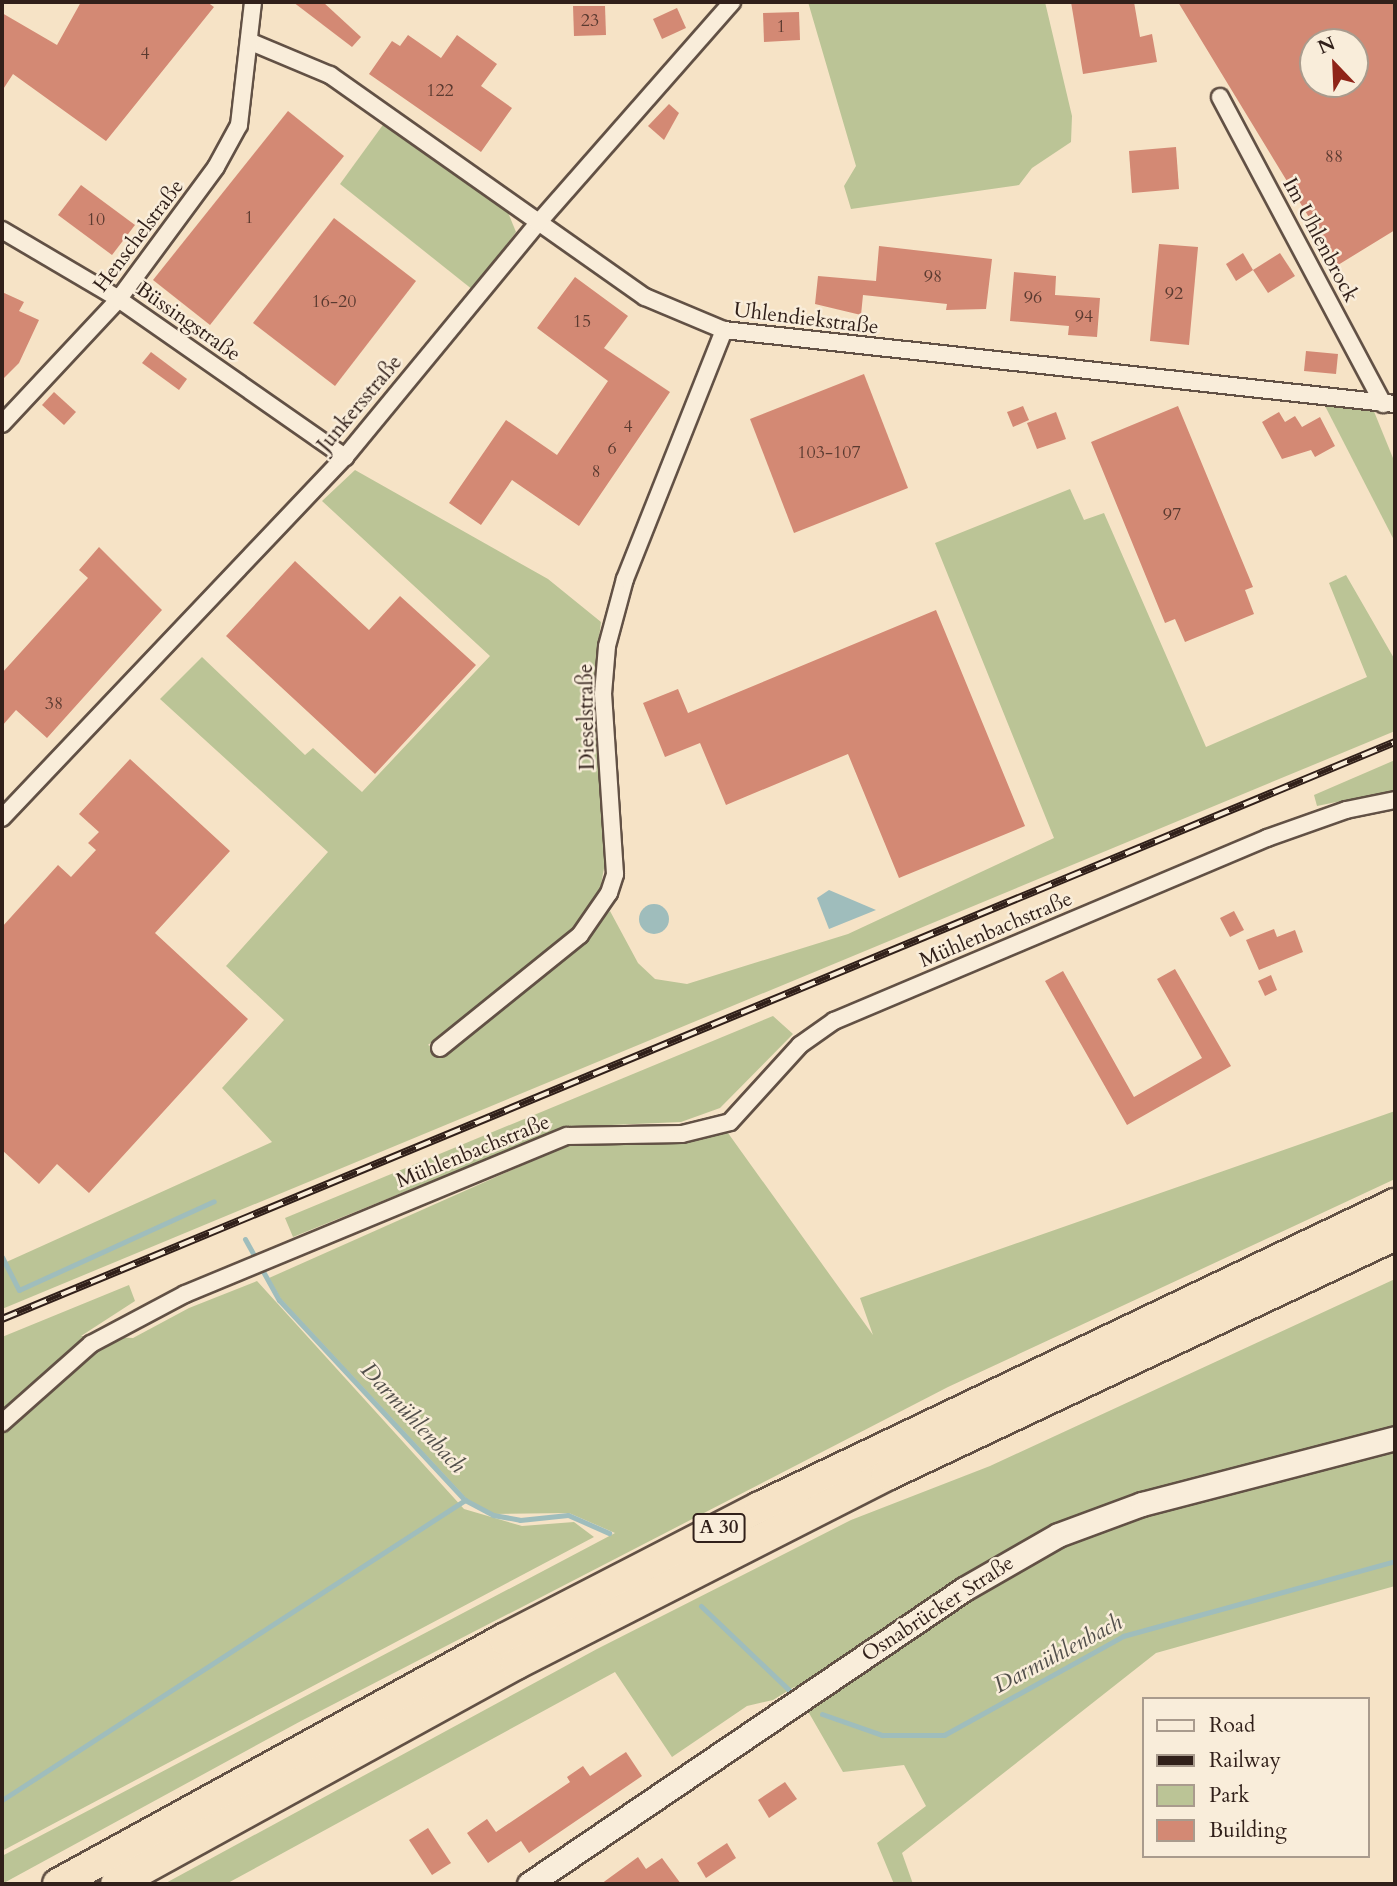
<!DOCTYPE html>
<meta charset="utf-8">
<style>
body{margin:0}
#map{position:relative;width:1397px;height:1886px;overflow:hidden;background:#f6e3c6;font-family:Cardo,serif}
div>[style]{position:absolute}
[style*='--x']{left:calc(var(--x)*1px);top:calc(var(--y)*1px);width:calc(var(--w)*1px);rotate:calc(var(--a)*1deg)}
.green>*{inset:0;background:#bbc496}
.water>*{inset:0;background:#9fbdbc}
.round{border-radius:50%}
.stream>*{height:5px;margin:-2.5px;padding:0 2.5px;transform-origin:2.5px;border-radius:2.5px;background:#9fbdbc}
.building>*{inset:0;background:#d38974}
.roads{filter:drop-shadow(2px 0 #625145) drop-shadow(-2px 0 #625145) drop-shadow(0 2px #625145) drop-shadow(0 -2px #625145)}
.minor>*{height:16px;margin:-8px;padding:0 8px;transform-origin:8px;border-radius:8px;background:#f9edda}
.secondary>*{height:23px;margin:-11.5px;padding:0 11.5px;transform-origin:11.5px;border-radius:11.5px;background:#f9edda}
.motorway>*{height:30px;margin:-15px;padding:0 15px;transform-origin:15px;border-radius:15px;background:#f6e3c6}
.rail>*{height:8px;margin-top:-4px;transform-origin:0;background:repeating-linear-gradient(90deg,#f9edda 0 16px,#31201a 0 32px);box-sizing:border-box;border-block:2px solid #31201a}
span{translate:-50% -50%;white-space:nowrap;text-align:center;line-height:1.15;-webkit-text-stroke:5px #f9edda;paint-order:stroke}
.number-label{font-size:18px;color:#5a3a30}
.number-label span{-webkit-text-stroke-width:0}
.shield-label span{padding:2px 5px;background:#f9edda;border:2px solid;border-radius:5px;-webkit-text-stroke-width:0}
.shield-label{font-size:19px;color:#31201a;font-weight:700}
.street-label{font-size:21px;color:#31201a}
.water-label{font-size:23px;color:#524f4b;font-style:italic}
.frame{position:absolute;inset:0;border:4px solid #31201a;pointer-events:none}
.legend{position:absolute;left:1142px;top:1697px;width:228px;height:161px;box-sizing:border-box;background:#f9edda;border:2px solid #a99b8d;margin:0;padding:9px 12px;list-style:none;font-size:21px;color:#31201a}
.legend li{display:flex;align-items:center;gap:14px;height:35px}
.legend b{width:35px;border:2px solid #a99b8d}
.north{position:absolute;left:1299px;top:28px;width:70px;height:70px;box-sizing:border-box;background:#f9edda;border:2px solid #a99b8d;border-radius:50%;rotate:337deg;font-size:19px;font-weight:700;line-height:28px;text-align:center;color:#31201a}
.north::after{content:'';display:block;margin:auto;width:24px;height:32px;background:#8f2418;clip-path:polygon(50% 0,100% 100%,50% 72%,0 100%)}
</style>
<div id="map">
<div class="green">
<div style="clip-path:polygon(808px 2px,1045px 2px,1072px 116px,1071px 142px,1032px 168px,1019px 185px,851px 209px,844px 186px,856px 166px)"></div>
<div style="clip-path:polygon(385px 122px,507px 210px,516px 232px,473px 290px,340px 184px)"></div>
<div style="clip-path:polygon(1324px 404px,1373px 409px,1395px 463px,1395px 542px)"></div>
<div style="clip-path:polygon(355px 470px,548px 579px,601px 622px,594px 679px,607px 852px,600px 890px,572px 933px,428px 1045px,443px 1052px,582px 939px,610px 911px,638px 963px,655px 979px,687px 984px,848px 934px,1054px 838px,935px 543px,1070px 489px,1084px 520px,1104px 513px,1206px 747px,1367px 677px,1329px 583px,1346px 575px,1395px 660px,1395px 731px,2px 1309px,2px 1264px,272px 1142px,222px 1088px,284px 1020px,226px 966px,328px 852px,160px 699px,202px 657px,305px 755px,313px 748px,362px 792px,490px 656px,322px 501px)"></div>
<div style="clip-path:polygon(1395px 760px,1395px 790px,1317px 806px,1314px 795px)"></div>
<div style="clip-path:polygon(773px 1016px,793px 1034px,720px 1108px,681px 1122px,565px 1127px,293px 1237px,285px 1218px)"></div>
<div style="clip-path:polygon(1395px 1111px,1395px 1179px,948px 1387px,301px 1721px,2px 1884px,2px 1856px,615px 1533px,569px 1513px,493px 1514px,467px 1499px,281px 1299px,269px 1278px,568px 1145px,684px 1141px,728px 1133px,873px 1335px,860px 1298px)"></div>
<div style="clip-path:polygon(1395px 1279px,1395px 1586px,1156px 1653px,902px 1853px,913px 1884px,894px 1884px,877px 1843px,926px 1806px,904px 1765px,843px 1772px,794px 1687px,773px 1700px,747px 1706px,672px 1757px,615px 1672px,226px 1884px,164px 1884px,597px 1649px,851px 1520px,990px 1466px)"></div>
<div style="clip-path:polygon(257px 1281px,464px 1509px,522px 1526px,574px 1522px,594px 1537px,2px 1851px,2px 1337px,129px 1285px,135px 1301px,81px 1336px,133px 1338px,189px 1308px)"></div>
</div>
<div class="water">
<div style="clip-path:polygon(829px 890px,876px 910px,829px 929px,817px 898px)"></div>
<div class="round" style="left:639px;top:904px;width:30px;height:30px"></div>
</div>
<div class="stream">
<div style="--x:245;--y:1239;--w:70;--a:60.9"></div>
<div style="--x:279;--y:1300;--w:273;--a:47.1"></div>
<div style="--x:465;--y:1500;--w:32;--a:28"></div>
<div style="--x:493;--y:1515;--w:27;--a:10"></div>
<div style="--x:520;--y:1520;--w:48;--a:-5.9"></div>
<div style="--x:568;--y:1515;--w:45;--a:23.7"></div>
<div style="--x:2;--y:1257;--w:37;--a:63"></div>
<div style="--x:19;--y:1290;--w:214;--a:-24.5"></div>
<div style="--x:701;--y:1606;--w:124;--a:43.7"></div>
<div style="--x:822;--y:1714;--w:64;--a:19.3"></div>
<div style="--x:882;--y:1735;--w:62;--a:0"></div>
<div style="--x:944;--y:1735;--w:205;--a:-28.9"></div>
<div style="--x:1123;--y:1636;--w:282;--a:-15.4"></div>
<div style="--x:2;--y:1800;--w:552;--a:-32.94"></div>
</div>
<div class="building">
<div style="clip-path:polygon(81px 2px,207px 2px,214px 7px,106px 141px,13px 74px,2px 91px,2px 13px,57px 45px)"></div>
<div style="clip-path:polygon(293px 2px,323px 2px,361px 37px,352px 47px)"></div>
<div style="clip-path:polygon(1071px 2px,1134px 2px,1140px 37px,1152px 34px,1157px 62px,1083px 74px)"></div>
<div style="clip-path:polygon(evenodd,1178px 2px,1395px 2px,1395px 230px,1338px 265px,1178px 2px,1313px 42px,1355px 42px,1355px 84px,1313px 84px,1313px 42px)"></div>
<div style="clip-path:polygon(573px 6px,605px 6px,606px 35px,574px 36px)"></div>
<div style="clip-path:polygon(677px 8px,686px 28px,662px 39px,653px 19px)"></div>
<div style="clip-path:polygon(799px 12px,800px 40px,764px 42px,763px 13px)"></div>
<div style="clip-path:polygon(408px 35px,441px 58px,457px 35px,497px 64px,481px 86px,512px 108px,481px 152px,369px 74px,392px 41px,400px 46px)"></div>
<div style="clip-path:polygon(669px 104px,679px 113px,664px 140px,648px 126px)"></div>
<div style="clip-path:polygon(288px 111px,344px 156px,210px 325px,153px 280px)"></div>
<div style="clip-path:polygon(1176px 147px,1179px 189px,1132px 193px,1129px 151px)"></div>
<div style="clip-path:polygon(81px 185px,135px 225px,112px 255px,58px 215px)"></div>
<div style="clip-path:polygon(334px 218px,416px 281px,335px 386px,253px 323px)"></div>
<div style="clip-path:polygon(1159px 244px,1198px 247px,1189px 345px,1150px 341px)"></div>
<div style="clip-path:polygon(879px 246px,992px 259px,986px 309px,946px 310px,947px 304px,863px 295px,861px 315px,815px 304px,818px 276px,876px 281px)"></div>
<div style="clip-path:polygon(1243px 253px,1253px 270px,1236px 281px,1226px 264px)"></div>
<div style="clip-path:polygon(1280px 253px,1295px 276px,1268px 293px,1253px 270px)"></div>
<div style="clip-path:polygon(1014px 272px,1056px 276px,1055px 295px,1100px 298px,1097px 337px,1068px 335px,1069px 326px,1010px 321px)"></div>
<div style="clip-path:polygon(575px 277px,628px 316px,604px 348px,670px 392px,579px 526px,512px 480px,481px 525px,449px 503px,506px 420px,557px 455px,608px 381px,537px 328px)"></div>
<div style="clip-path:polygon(2px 292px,24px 302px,19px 311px,39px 320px,19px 363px,2px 380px)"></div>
<div style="clip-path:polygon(1306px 351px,1338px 354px,1336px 374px,1304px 371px)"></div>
<div style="clip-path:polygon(151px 352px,187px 379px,179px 390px,142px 363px)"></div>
<div style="clip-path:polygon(864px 374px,908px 488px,794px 533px,750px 419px)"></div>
<div style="clip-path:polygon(54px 392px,76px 412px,64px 425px,42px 405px)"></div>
<div style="clip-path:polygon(1023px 406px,1029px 420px,1013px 427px,1007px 412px)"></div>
<div style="clip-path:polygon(1178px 406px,1253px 587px,1245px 590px,1254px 614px,1185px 642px,1175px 619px,1165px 623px,1091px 442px)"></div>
<div style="clip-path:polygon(1056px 412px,1066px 439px,1037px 449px,1027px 423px)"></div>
<div style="clip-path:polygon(1279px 412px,1285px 422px,1295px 416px,1302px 427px,1320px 417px,1335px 446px,1315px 457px,1311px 450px,1282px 459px,1262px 422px)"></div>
<div style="clip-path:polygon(99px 547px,162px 610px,47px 738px,16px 710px,2px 726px,2px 673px,88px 578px,79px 570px)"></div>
<div style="clip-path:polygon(295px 561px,369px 630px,400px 596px,476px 665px,375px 774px,226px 636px)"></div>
<div style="clip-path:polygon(936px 610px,1025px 826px,899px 878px,848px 754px,726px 805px,700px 743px,665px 757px,643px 703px,678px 689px,688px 713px)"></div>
<div style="clip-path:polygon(130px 759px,230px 851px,155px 933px,248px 1019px,89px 1193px,57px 1164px,39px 1184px,2px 1150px,2px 927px,58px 865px,71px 877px,96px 850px,88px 843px,99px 832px,79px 814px)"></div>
<div style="clip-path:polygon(1234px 911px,1244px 930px,1230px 937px,1220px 918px)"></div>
<div style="clip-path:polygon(1274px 929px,1277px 937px,1295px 930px,1303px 952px,1259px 970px,1246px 940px)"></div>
<div style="clip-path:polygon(1175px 969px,1231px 1066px,1127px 1125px,1045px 981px,1063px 971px,1134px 1097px,1202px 1058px,1157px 979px)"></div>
<div style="clip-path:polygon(1271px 975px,1277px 990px,1265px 996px,1258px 981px)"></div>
<div style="clip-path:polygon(626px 1752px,642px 1776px,529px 1853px,521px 1841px,488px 1863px,467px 1833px,487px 1819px,496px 1832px,570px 1782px,567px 1777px,583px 1766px,590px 1776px)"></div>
<div style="clip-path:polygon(785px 1782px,797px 1799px,769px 1818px,758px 1800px)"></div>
<div style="clip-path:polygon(428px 1828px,451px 1863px,432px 1875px,409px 1840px)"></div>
<div style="clip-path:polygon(727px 1843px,736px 1858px,706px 1878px,697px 1863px)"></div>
<div style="clip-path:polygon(638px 1857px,646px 1869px,662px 1858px,681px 1884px,601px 1884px)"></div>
</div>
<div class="roads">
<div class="minor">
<div style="--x:251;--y:42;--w:86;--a:22.7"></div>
<div style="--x:330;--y:75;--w:385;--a:35.2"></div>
<div style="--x:645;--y:297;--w:86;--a:22.7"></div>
<div style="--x:724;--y:330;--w:675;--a:6.29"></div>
<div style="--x:1220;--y:97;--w:348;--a:62"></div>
<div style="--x:2;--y:230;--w:130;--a:30.5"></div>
<div style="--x:114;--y:296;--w:282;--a:34.9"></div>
<div style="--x:2;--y:424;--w:170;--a:-46.9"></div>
<div style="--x:118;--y:300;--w:165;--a:-53.6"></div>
<div style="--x:216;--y:167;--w:48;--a:-61.3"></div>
<div style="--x:239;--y:125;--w:124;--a:-83.5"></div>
<div style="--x:2;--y:818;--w:498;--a:-46.5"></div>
<div style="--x:345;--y:457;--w:303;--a:-50.5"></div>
<div style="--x:538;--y:223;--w:294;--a:-48.7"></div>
<div style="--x:440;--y:1048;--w:180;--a:-38.9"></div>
<div style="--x:580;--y:935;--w:51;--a:-55.4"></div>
<div style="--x:609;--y:893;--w:20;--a:-72"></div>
<div style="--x:615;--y:874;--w:180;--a:-93.8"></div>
<div style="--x:603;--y:694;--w:48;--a:-85.2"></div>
<div style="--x:607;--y:646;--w:69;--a:-75"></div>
<div style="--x:625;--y:579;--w:268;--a:-68.3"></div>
<div style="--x:2;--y:1423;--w:119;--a:-41.6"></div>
<div style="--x:91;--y:1344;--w:106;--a:-28"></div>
<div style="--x:185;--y:1294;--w:413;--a:-22.5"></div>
<div style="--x:567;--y:1136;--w:115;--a:-1"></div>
<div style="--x:682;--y:1134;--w:49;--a:-14"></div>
<div style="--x:730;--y:1122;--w:104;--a:-47.7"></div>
<div style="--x:800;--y:1045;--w:42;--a:-35.2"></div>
<div style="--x:834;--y:1021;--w:470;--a:-22.9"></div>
<div style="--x:1267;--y:838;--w:84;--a:-19.5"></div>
<div style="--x:1346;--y:810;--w:50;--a:-11.5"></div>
</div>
<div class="secondary">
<div style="--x:529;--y:1884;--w:526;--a:-34.14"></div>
<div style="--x:964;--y:1589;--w:108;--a:-29.9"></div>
<div style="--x:1058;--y:1535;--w:90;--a:-20.3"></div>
<div style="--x:1142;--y:1504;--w:261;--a:-14.6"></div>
</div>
<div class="motorway">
<div style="--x:58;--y:1884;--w:509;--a:-28.78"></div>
<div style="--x:504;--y:1639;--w:288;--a:-27.3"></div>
<div style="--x:760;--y:1507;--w:704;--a:-25.51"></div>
<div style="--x:116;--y:1884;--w:457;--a:-28.8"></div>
<div style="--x:516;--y:1664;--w:416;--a:-27"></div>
<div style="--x:887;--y:1475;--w:562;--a:-25.29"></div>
</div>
</div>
<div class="rail">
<div style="--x:2;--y:1319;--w:1508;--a:-22.5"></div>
</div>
<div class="number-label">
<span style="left:590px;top:21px">23</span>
<span style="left:781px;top:27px">1</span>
<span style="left:145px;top:54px">4</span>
<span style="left:440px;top:91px">122</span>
<span style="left:1334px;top:157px">88</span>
<span style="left:249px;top:218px">1</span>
<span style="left:96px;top:220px">10</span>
<span style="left:933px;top:277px">98</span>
<span style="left:1174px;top:294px">92</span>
<span style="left:1033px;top:298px">96</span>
<span style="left:334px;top:302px">16-20</span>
<span style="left:1084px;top:317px">94</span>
<span style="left:582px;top:322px">15</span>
<span style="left:628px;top:427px">4</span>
<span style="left:612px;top:449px">6</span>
<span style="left:829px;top:453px">103-107</span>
<span style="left:596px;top:472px">8</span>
<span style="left:1172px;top:515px">97</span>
<span style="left:54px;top:704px">38</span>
</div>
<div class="shield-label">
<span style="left:719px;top:1528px">A 30</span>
</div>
<div class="street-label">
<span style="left:139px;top:236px;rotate:-53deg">Henschelstraße</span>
<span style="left:1320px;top:240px;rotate:62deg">Im Uhlenbrock</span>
<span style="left:806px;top:319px;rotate:7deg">Uhlendiekstraße</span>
<span style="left:188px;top:322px;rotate:35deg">Büssingstraße</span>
<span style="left:360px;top:404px;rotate:-50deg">Junkersstraße</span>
<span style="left:587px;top:717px;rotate:-91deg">Dieselstraße</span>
<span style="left:996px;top:930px;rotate:-23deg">Mühlenbachstraße</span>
<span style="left:473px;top:1152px;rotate:-22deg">Mühlenbachstraße</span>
<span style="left:938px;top:1609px;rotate:-33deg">Osnabrücker Straße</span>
</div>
<div class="water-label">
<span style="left:413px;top:1418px;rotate:47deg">Darmühlenbach</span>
<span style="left:1058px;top:1654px;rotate:-28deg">Darmühlenbach</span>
</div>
<div class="frame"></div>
<ul class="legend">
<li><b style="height:9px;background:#f9edda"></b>Road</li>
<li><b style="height:9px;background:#31201a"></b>Railway</li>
<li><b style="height:19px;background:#bbc496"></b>Park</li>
<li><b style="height:19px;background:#d38974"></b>Building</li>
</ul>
<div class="north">N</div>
</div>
